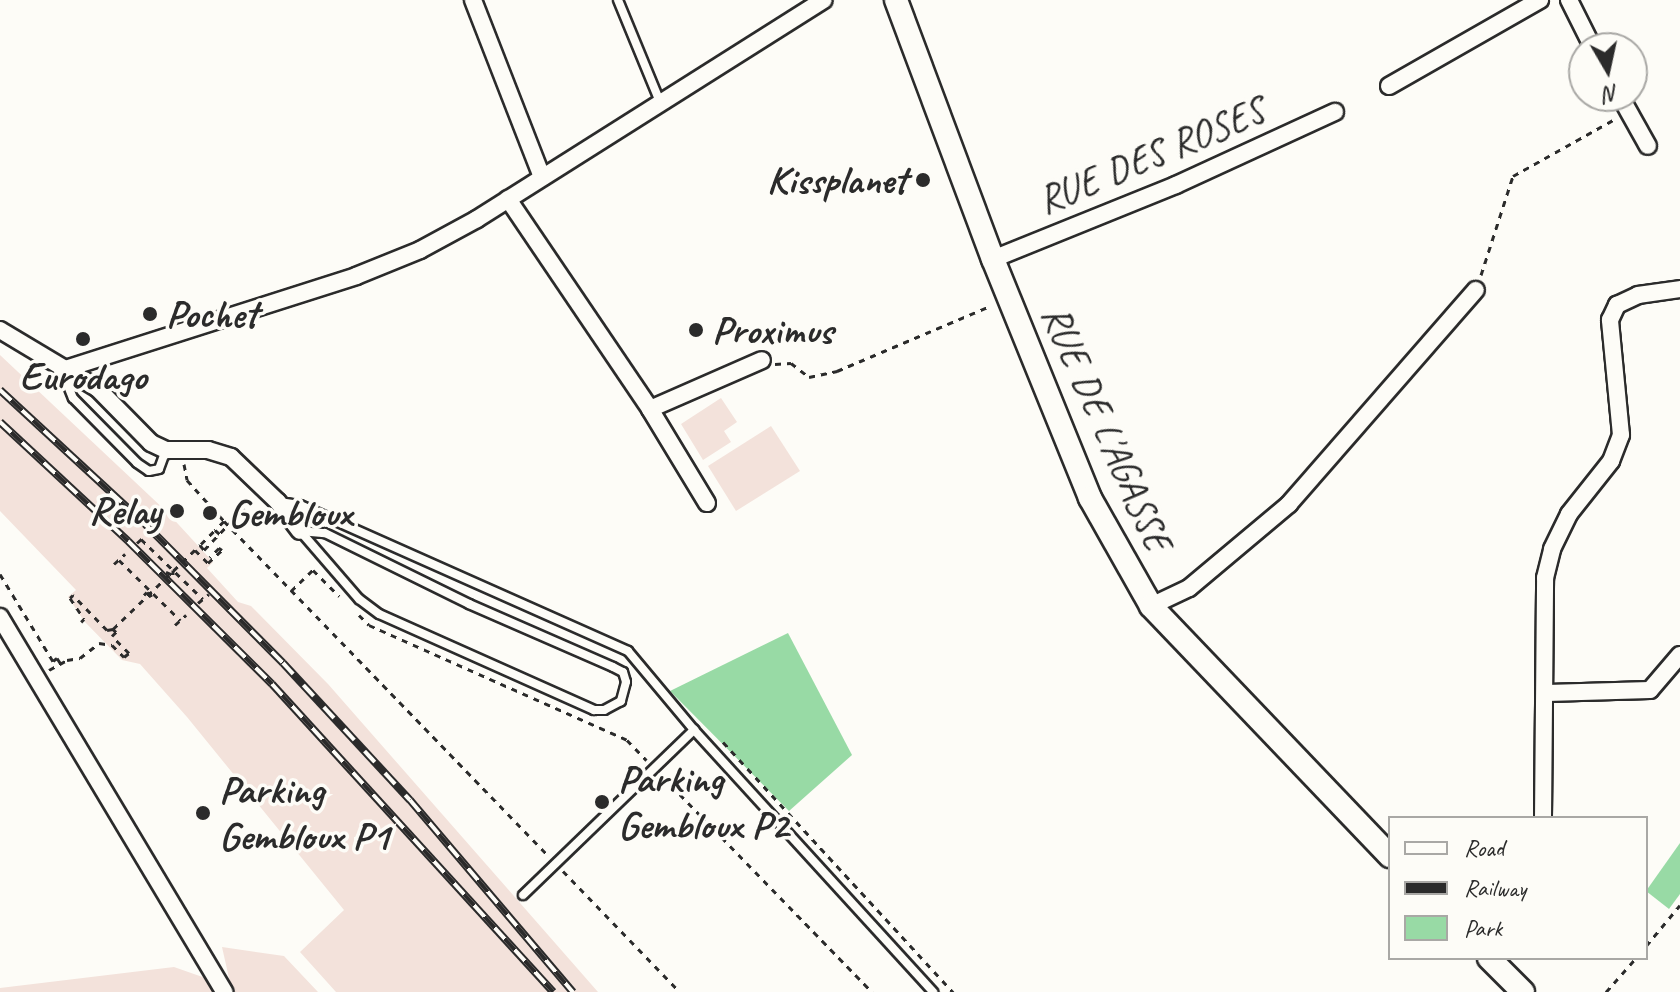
<!DOCTYPE html>
<style>
body{margin:0}
#map{position:relative;width:1680px;height:992px;overflow:hidden;background:#fdfcf7;font-family:Caveat,sans-serif}
div>[style]{position:absolute}
[style*='--x']{left:calc(var(--x)*1px);top:calc(var(--y)*1px);width:calc(var(--w)*1px);rotate:calc(var(--a)*1deg)}
.built>*{inset:0;background:#f3e2db}
.green>*{inset:0;background:#98daa5}
.path>*{height:3px;margin-top:-1.5px;transform-origin:0;background:repeating-linear-gradient(90deg,#2b2b2b 0 6px,transparent 0 12px)}
.roads{filter:drop-shadow(2px 0 #2b2b2b) drop-shadow(-2px 0 #2b2b2b) drop-shadow(0 2px #2b2b2b) drop-shadow(0 -2px #2b2b2b)}
.lane>*{height:8px;margin:-4px;padding:0 4px;transform-origin:4px;border-radius:4px;background:#fdfcf7}
.street>*{height:16px;margin:-8px;padding:0 8px;transform-origin:8px;border-radius:8px;background:#fdfcf7}
.secondary>*{height:22px;margin:-11px;padding:0 11px;transform-origin:11px;border-radius:11px;background:#fdfcf7}
.rail>*{height:8px;margin-top:-4px;transform-origin:0;background:repeating-linear-gradient(90deg,#fdfcf7 0 15px,#2b2b2b 0 30px);box-sizing:border-box;border-block:2px solid #2b2b2b}
.path-bridge>*{height:3px;margin-top:-1.5px;transform-origin:0;background:repeating-linear-gradient(90deg,#2b2b2b 0 6px,transparent 0 12px)}
.dots>*{width:22px;height:22px;translate:-50% -50%;box-sizing:border-box;border:4px solid #fdfcf7;border-radius:50%}
span{translate:-50% -50%;white-space:nowrap;text-align:center;line-height:1.15;-webkit-text-stroke:7px #fdfcf7;paint-order:stroke}
.street-label{font-size:40px;color:#2b2b2b}
.poi-label{font-size:40px;color:#2b2b2b;font-weight:700}
.right{translate:-100% -50%;text-align:right}
.left{translate:0 -50%;text-align:left}
.legend{position:absolute;left:1388px;top:816px;width:260px;height:144px;box-sizing:border-box;background:#fdfcf7;border:2px solid #a9a8a5;margin:0;padding:10px 14px;list-style:none;font-size:24px;color:#2b2b2b}
.legend li{display:flex;align-items:center;gap:16px;height:40px}
.legend b{width:40px;border:2px solid #a9a8a5}
.north{position:absolute;left:1568px;top:32px;width:80px;height:80px;box-sizing:border-box;background:#fdfcf7;border:2px solid #a9a8a5;border-radius:50%;rotate:171deg;font-size:22px;font-weight:700;line-height:32px;text-align:center;color:#2b2b2b}
.north::after{content:'';display:block;margin:auto;width:28px;height:36px;background:#2b2b2b;clip-path:polygon(50% 0,100% 100%,50% 72%,0 100%)}
</style>
<div id="map">
<div class="built">
<div style="clip-path:polygon(0 355px,167px 512px,213px 562px,207px 568px,238px 602px,251px 606px,328px 684px,598px 992px,336px 992px,300px 952px,344px 910px,187px 717px,140px 664px,122px 660px,84px 621px,68px 597px,76px 590px,0 511px)"></div>
<div style="clip-path:polygon(721px 398px,737px 422px,724px 431px,731px 442px,703px 460px,681px 424px)"></div>
<div style="clip-path:polygon(771px 426px,800px 471px,736px 511px,708px 466px)"></div>
<div style="clip-path:polygon(222px 947px,284px 956px,318px 992px,0 992px,0 988px,174px 967px,231px 987px)"></div>
</div>
<div class="green">
<div style="clip-path:polygon(788px 633px,852px 755px,789px 811px,670px 691px)"></div>
<div style="clip-path:polygon(1680px 843px,1680px 894px,1669px 909px,1646px 891px)"></div>
</div>
<div class="path">
<div style="--x:1481;--y:275;--w:104;--a:-72.1"></div>
<div style="--x:1513;--y:176;--w:117;--a:-29.2"></div>
<div style="--x:775;--y:364;--w:16;--a:-4"></div>
<div style="--x:791;--y:363;--w:23;--a:38"></div>
<div style="--x:809;--y:377;--w:29;--a:-12"></div>
<div style="--x:837;--y:371;--w:166;--a:-23"></div>
<div style="--x:184;--y:464;--w:16;--a:79"></div>
<div style="--x:187;--y:480;--w:55;--a:47.9"></div>
<div style="--x:224;--y:521;--w:13;--a:135"></div>
<div style="--x:215;--y:530;--w:8;--a:40"></div>
<div style="--x:224;--y:521;--w:464;--a:45.9"></div>
<div style="--x:141;--y:539;--w:86;--a:44.1"></div>
<div style="--x:137;--y:543;--w:15;--a:-42"></div>
<div style="--x:201;--y:544;--w:20;--a:-45"></div>
<div style="--x:200;--y:545;--w:6;--a:51"></div>
<div style="--x:204;--y:550;--w:57;--a:-46.4"></div>
<div style="--x:243;--y:509;--w:8;--a:45"></div>
<div style="--x:249;--y:515;--w:22;--a:137"></div>
<div style="--x:195;--y:550;--w:18;--a:45"></div>
<div style="--x:208;--y:563;--w:19;--a:-43"></div>
<div style="--x:222;--y:550;--w:4;--a:-146"></div>
<div style="--x:219;--y:548;--w:13;--a:135"></div>
<div style="--x:119;--y:560;--w:86;--a:44.5"></div>
<div style="--x:114;--y:564;--w:15;--a:-42"></div>
<div style="--x:166;--y:572;--w:8;--a:23"></div>
<div style="--x:173;--y:575;--w:5;--a:-90"></div>
<div style="--x:0;--y:574;--w:102;--a:58.7"></div>
<div style="--x:53;--y:661;--w:5;--a:-37"></div>
<div style="--x:57;--y:658;--w:7;--a:56"></div>
<div style="--x:291;--y:591;--w:30;--a:-44"></div>
<div style="--x:313;--y:570;--w:37;--a:45"></div>
<div style="--x:73;--y:595;--w:4;--a:135"></div>
<div style="--x:70;--y:598;--w:25;--a:56"></div>
<div style="--x:84;--y:619;--w:4;--a:135"></div>
<div style="--x:144;--y:595;--w:4;--a:-45"></div>
<div style="--x:147;--y:592;--w:6;--a:51"></div>
<div style="--x:151;--y:597;--w:6;--a:-99"></div>
<div style="--x:198;--y:603;--w:14;--a:-39"></div>
<div style="--x:359;--y:615;--w:14;--a:45"></div>
<div style="--x:369;--y:625;--w:282;--a:24"></div>
<div style="--x:627;--y:740;--w:28;--a:46"></div>
<div style="--x:175;--y:625;--w:15;--a:-42"></div>
<div style="--x:49;--y:670;--w:21;--a:-29"></div>
<div style="--x:67;--y:660;--w:13;--a:-9"></div>
<div style="--x:80;--y:658;--w:24;--a:-38"></div>
<div style="--x:99;--y:643;--w:13;--a:9"></div>
<div style="--x:112;--y:645;--w:17;--a:45"></div>
<div style="--x:124;--y:657;--w:6;--a:-39"></div>
<div style="--x:129;--y:653;--w:24;--a:-135"></div>
<div style="--x:112;--y:636;--w:6;--a:-45"></div>
<div style="--x:116;--y:632;--w:4;--a:-135"></div>
<div style="--x:113;--y:629;--w:6;--a:171"></div>
<div style="--x:107;--y:630;--w:49;--a:-134.2"></div>
<div style="--x:723;--y:742;--w:340;--a:47.4"></div>
<div style="--x:663;--y:777;--w:300;--a:45.8"></div>
<div style="--x:563;--y:871;--w:168;--a:46"></div>
<div style="--x:1646;--y:946;--w:53;--a:-50.3"></div>
<div style="--x:1606;--y:992;--w:45;--a:-48.6"></div>
</div>
<div class="roads">
<div class="lane">
<div style="--x:618;--y:0;--w:110;--a:67.6"></div>
<div style="--x:62;--y:371;--w:29;--a:68"></div>
<div style="--x:73;--y:398;--w:91;--a:45.4"></div>
<div style="--x:137;--y:463;--w:14;--a:34"></div>
<div style="--x:149;--y:471;--w:10;--a:-11"></div>
<div style="--x:159;--y:469;--w:20;--a:-70"></div>
<div style="--x:279;--y:502;--w:21;--a:8"></div>
<div style="--x:300;--y:505;--w:359;--a:24"></div>
<div style="--x:628;--y:651;--w:103;--a:50.1"></div>
<div style="--x:300;--y:531;--w:25;--a:5"></div>
<div style="--x:325;--y:533;--w:161;--a:26.2"></div>
<div style="--x:469;--y:604;--w:157;--a:23.6"></div>
<div style="--x:613;--y:667;--w:11;--a:27"></div>
<div style="--x:623;--y:672;--w:10;--a:73"></div>
<div style="--x:626;--y:682;--w:20;--a:105"></div>
<div style="--x:621;--y:701;--w:19;--a:152"></div>
<div style="--x:604;--y:710;--w:10;--a:180"></div>
<div style="--x:594;--y:710;--w:235;--a:-155.9"></div>
<div style="--x:379;--y:614;--w:25;--a:-143"></div>
<div style="--x:359;--y:599;--w:90;--a:-130.9"></div>
<div style="--x:523;--y:895;--w:238;--a:-44"></div>
<div style="--x:694;--y:730;--w:355;--a:47.6"></div>
</div>
<div class="street">
<div style="--x:473;--y:0;--w:190;--a:68.7"></div>
<div style="--x:1569;--y:0;--w:54;--a:63.4"></div>
<div style="--x:1389;--y:86;--w:174;--a:-29.7"></div>
<div style="--x:1620;--y:96;--w:57;--a:60.8"></div>
<div style="--x:508;--y:199;--w:254;--a:55.9"></div>
<div style="--x:650;--y:409;--w:110;--a:58.8"></div>
<div style="--x:993;--y:259;--w:197;--a:-22"></div>
<div style="--x:1176;--y:185;--w:175;--a:-24.7"></div>
<div style="--x:0;--y:330;--w:113;--a:30.9"></div>
<div style="--x:97;--y:388;--w:77;--a:45.5"></div>
<div style="--x:151;--y:443;--w:17;--a:25"></div>
<div style="--x:166;--y:450;--w:42;--a:0"></div>
<div style="--x:208;--y:450;--w:24;--a:17"></div>
<div style="--x:231;--y:457;--w:65;--a:43.8"></div>
<div style="--x:278;--y:502;--w:36;--a:53"></div>
<div style="--x:62;--y:370;--w:309;--a:-17.7"></div>
<div style="--x:356;--y:276;--w:69;--a:-22.1"></div>
<div style="--x:420;--y:250;--w:65;--a:-28.5"></div>
<div style="--x:477;--y:219;--w:410;--a:-32.3"></div>
<div style="--x:650;--y:409;--w:122;--a:-23.6"></div>
<div style="--x:1151;--y:606;--w:42;--a:-25.3"></div>
<div style="--x:1189;--y:588;--w:131;--a:-40"></div>
<div style="--x:1289;--y:504;--w:284;--a:-48.9"></div>
<div style="--x:0;--y:617;--w:437;--a:59.1"></div>
<div style="--x:1547;--y:693;--w:103;--a:-1.7"></div>
<div style="--x:1650;--y:690;--w:46;--a:-49.4"></div>
<div style="--x:1543;--y:818;--w:240;--a:-89.5"></div>
<div style="--x:1545;--y:578;--w:30;--a:-76"></div>
<div style="--x:1552;--y:549;--w:39;--a:-64"></div>
<div style="--x:1569;--y:514;--w:68;--a:-51.6"></div>
<div style="--x:1611;--y:461;--w:28;--a:-69"></div>
<div style="--x:1621;--y:435;--w:116;--a:-95.5"></div>
<div style="--x:1610;--y:320;--w:17;--a:-65"></div>
<div style="--x:1617;--y:305;--w:23;--a:-25"></div>
<div style="--x:1638;--y:295;--w:42;--a:-8.1"></div>
</div>
<div class="secondary">
<div style="--x:896;--y:0;--w:277;--a:69.5"></div>
<div style="--x:993;--y:259;--w:258;--a:67.9"></div>
<div style="--x:1090;--y:498;--w:124;--a:60.5"></div>
<div style="--x:1151;--y:606;--w:346;--a:46.3"></div>
<div style="--x:1489;--y:958;--w:48;--a:45"></div>
</div>
</div>
<div class="rail">
<div style="--x:0;--y:390;--w:197;--a:42.7"></div>
<div style="--x:145;--y:524;--w:196;--a:45.2"></div>
<div style="--x:283;--y:663;--w:187;--a:47.2"></div>
<div style="--x:410;--y:800;--w:252;--a:49.7"></div>
<div style="--x:0;--y:422;--w:175;--a:42.9"></div>
<div style="--x:128;--y:541;--w:203;--a:44.8"></div>
<div style="--x:272;--y:684;--w:417;--a:47.6"></div>
</div>
<div class="path-bridge">
<div style="--x:113;--y:629;--w:121;--a:-44"></div>
</div>
<div class="dots">
<div style="left:923px;top:180px;background:#2b2b2b"></div>
<div style="left:150px;top:314px;background:#2b2b2b"></div>
<div style="left:696px;top:330px;background:#2b2b2b"></div>
<div style="left:83px;top:339px;background:#2b2b2b"></div>
<div style="left:177px;top:511px;background:#2b2b2b"></div>
<div style="left:210px;top:513px;background:#2b2b2b"></div>
<div style="left:602px;top:802px;background:#2b2b2b"></div>
<div style="left:203px;top:813px;background:#2b2b2b"></div>
</div>
<div class="street-label">
<span style="left:1151px;top:155px;rotate:-23deg">RUE DES ROSES</span>
<span style="left:1107px;top:428px;rotate:66deg">RUE DE L'AGASSE</span>
</div>
<div class="poi-label">
<span class="right" style="left:907px;top:180px">Kissplanet</span>
<span class="left" style="left:166px;top:314px">Pochet</span>
<span class="left" style="left:712px;top:330px">Proximus</span>
<span style="left:83px;top:376px">Eurodago</span>
<span class="right" style="left:161px;top:511px">Relay</span>
<span class="left" style="left:228px;top:513px">Gembloux</span>
<span class="left" style="left:618px;top:802px">Parking<br>Gembloux P2</span>
<span class="left" style="left:219px;top:813px">Parking<br>Gembloux P1</span>
</div>
<ul class="legend">
<li><b style="height:10px;background:#fdfcf7"></b>Road</li>
<li><b style="height:10px;background:#2b2b2b"></b>Railway</li>
<li><b style="height:22px;background:#98daa5"></b>Park</li>
</ul>
<div class="north">N</div>
</div>
